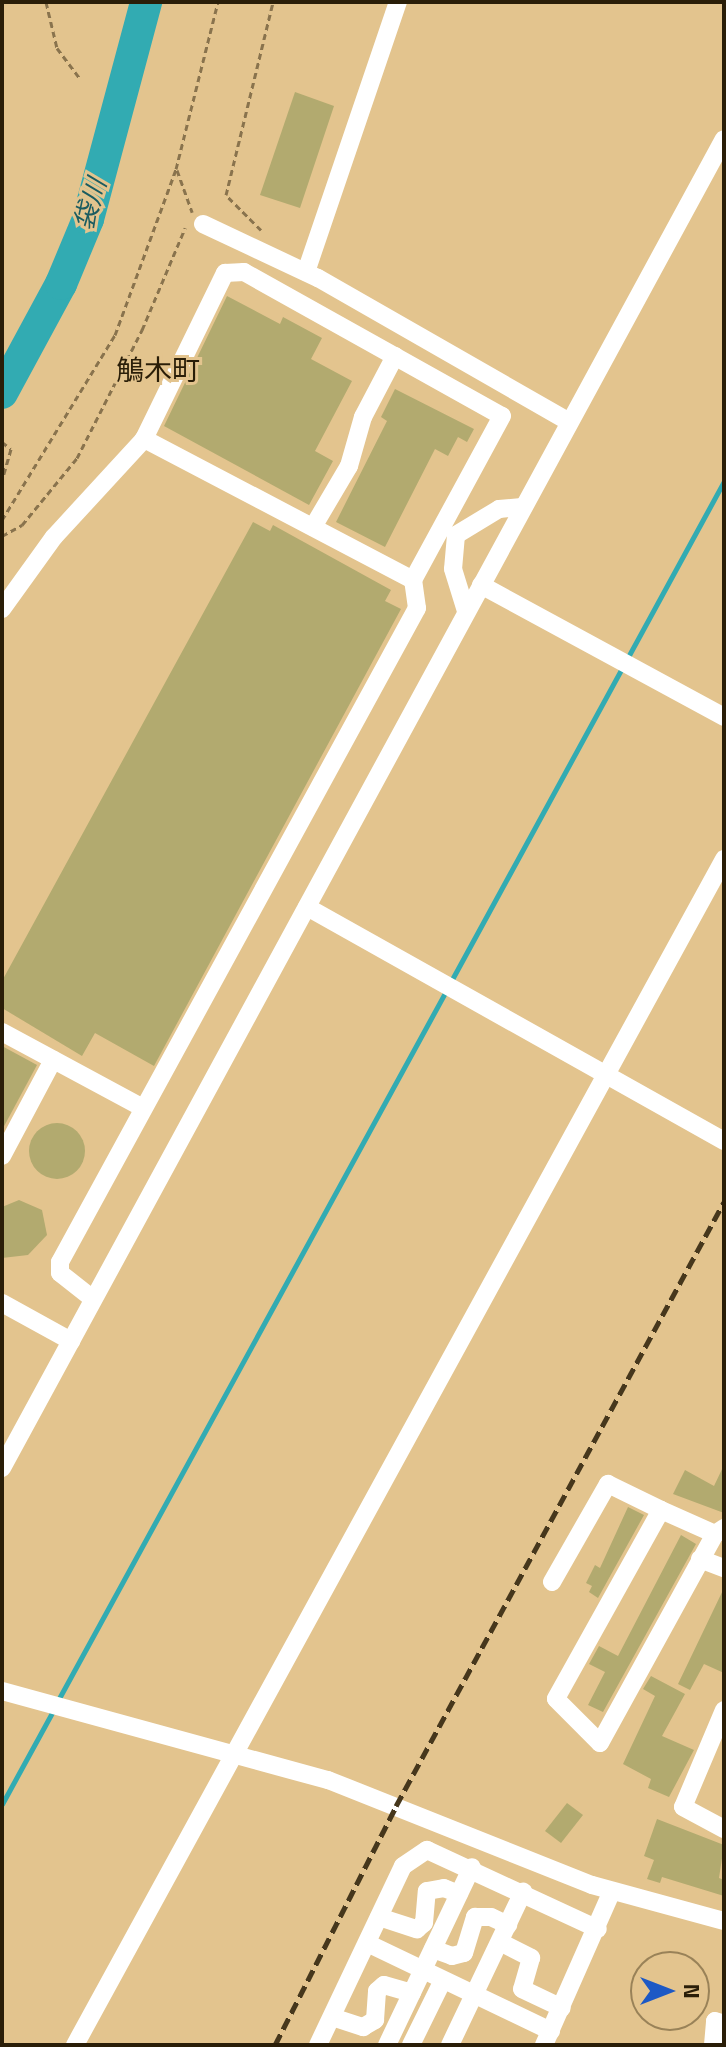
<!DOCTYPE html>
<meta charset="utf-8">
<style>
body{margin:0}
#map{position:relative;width:726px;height:2047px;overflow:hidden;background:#e3c48e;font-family:"Titillium Web","Noto Sans JP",sans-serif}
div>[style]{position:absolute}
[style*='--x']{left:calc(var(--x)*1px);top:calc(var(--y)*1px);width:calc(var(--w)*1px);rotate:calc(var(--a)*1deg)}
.stream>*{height:5px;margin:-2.5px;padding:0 2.5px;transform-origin:2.5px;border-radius:2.5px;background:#32abb2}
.river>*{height:32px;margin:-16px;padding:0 16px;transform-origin:16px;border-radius:16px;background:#32abb2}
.building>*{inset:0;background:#b2aa6f}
.round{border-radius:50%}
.path>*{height:3px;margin-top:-1.5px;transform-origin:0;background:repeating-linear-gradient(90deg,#89734d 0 6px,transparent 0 10px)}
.minor>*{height:18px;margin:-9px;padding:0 9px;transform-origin:9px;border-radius:9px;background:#fff}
.rail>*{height:5px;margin-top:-2.5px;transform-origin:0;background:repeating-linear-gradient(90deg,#46371c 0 12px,transparent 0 18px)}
span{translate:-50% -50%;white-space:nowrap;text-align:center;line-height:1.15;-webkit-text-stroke:6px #e3c48e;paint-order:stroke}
.water-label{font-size:26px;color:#1b5c60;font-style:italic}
.quarter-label{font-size:28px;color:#2a1e08}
.frame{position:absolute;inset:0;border:4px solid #2a1e08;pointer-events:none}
.north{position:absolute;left:630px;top:1951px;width:80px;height:80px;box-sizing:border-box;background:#e3c48e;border:2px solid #998258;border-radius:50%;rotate:90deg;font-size:22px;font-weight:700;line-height:32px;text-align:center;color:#2a1e08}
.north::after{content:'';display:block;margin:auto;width:28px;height:36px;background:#1d59c5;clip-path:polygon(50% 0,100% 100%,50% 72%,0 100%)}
</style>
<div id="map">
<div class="stream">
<div style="--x:450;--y:983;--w:572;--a:-61.37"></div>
<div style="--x:57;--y:1702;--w:810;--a:-61.32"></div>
<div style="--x:2;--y:1804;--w:106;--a:-61.3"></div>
</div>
<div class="river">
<div style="--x:2;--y:393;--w:124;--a:-61.6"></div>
<div style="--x:61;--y:284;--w:70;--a:-67.4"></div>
<div style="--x:88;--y:219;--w:225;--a:-75"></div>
</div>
<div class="building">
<div style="clip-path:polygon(295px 92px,334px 106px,300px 208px,260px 195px)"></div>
<div style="clip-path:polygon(227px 296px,280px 324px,283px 317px,322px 338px,311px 359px,352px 381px,315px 451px,333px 461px,309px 505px,164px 426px)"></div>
<div style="clip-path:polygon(395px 389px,474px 429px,467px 442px,458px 437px,448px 456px,435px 449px,385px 547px,336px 522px,387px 421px,381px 417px)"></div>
<div style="clip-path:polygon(253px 522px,270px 531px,273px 525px,391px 590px,385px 601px,401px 609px,154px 1066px,95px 1033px,82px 1056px,2px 1008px,2px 981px)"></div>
<div style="clip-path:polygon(2px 1046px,37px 1065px,2px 1130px)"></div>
<div class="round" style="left:29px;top:1123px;width:56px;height:56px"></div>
<div style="clip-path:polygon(19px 1200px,42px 1210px,47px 1235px,28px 1255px,2px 1258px,2px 1207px)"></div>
<div style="clip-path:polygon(724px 1465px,724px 1513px,673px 1494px,685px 1470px,714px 1486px)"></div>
<div style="clip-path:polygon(628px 1507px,644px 1515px,598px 1598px,589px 1592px,592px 1586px,586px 1583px,595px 1565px,600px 1568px)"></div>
<div style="clip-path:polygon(681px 1535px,696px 1544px,603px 1712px,588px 1705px,605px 1672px,589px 1664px,599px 1646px,618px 1656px)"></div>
<div style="clip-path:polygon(724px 1588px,724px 1673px,704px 1664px,690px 1690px,678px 1684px)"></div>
<div style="clip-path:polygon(651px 1676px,685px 1694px,662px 1736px,694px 1750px,669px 1797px,648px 1788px,651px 1779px,623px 1764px,655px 1696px,643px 1689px)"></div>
<div style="clip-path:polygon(567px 1803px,583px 1815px,561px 1843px,545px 1831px)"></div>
<div style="clip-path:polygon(657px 1819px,724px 1845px,719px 1878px,724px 1880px,724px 1896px,662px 1877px,660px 1883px,647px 1879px,654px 1860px,644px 1856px)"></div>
</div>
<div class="path">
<div style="--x:46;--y:2;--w:47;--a:76.6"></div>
<div style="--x:57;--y:48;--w:38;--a:53"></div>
<div style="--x:177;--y:170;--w:45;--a:70.3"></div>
<div style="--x:261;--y:230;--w:49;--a:-135"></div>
<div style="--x:226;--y:195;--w:199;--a:-76.3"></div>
<div style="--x:2;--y:442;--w:11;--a:38"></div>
<div style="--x:11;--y:449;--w:32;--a:106"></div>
<div style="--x:2;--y:520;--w:217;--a:-58.6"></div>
<div style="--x:115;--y:335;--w:177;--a:-69.8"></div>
<div style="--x:176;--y:169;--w:172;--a:-75.9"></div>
<div style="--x:2;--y:536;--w:23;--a:-29"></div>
<div style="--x:22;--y:525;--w:87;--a:-50.6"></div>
<div style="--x:77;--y:458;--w:144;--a:-63.1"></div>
<div style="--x:142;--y:330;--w:111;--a:-67.1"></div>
</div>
<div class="minor">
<div style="--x:203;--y:224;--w:127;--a:25.2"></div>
<div style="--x:318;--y:278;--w:289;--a:29.8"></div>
<div style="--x:306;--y:272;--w:285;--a:-71.2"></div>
<div style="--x:313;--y:527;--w:71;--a:-59.5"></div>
<div style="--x:349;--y:466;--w:51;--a:-74.1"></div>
<div style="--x:363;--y:417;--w:69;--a:-62.3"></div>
<div style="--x:456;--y:535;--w:34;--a:95"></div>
<div style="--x:453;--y:569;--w:44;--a:72.8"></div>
<div style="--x:456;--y:535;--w:50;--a:-31.2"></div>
<div style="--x:499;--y:509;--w:23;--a:-5"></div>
<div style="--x:481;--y:585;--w:277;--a:28.5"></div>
<div style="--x:2;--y:609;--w:89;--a:-54.2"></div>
<div style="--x:54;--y:537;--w:133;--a:-47.4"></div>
<div style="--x:144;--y:439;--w:185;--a:-64"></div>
<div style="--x:225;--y:273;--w:19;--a:-3"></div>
<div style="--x:244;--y:272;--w:295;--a:29.2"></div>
<div style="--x:502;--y:416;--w:187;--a:118.5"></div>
<div style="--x:413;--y:580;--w:304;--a:-152.3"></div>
<div style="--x:307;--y:907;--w:478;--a:29.3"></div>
<div style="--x:2;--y:1032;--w:160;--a:28.3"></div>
<div style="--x:2;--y:1156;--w:109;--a:-62"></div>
<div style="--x:93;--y:1299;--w:42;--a:-141.8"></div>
<div style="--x:60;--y:1273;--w:11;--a:-90"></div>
<div style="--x:60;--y:1262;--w:745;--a:-61.37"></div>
<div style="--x:417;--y:608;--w:28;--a:-98"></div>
<div style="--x:2;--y:1303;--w:79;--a:28.8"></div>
<div style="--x:2;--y:1468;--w:1512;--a:-61.49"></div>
<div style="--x:715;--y:1534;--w:59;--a:-156"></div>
<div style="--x:661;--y:1510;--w:216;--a:119.1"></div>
<div style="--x:556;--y:1699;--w:62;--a:45"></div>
<div style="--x:600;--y:1743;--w:239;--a:-61.2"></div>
<div style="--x:715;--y:1534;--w:11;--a:-34"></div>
<div style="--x:700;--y:1559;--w:26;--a:21"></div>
<div style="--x:552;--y:1582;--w:113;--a:-60.3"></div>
<div style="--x:608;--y:1484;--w:59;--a:26.1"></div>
<div style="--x:2;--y:1691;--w:338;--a:15.3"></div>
<div style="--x:328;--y:1780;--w:284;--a:21.7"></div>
<div style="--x:592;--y:1885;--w:137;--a:15.3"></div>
<div style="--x:724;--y:1710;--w:105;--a:112.9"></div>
<div style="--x:683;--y:1807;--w:47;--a:28.2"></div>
<div style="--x:379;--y:1917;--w:40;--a:18"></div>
<div style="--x:417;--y:1929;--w:9;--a:-41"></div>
<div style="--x:424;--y:1923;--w:32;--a:-85"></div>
<div style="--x:427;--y:1891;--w:17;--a:-10"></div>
<div style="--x:444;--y:1888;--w:16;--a:22"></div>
<div style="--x:500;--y:1942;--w:35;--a:27"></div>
<div style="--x:531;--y:1958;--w:32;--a:106"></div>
<div style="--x:522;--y:1989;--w:44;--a:25.4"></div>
<div style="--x:367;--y:1943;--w:204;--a:25.6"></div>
<div style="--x:433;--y:1949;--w:20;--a:20"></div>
<div style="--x:452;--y:1956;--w:12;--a:-14"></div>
<div style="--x:464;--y:1953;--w:38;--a:-73"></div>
<div style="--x:475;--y:1917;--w:16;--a:0"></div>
<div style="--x:491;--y:1917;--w:19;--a:25"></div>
<div style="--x:332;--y:2017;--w:33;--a:18"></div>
<div style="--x:363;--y:2027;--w:14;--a:-30"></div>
<div style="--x:375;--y:2020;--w:29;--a:-86"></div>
<div style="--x:377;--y:1991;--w:9;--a:-41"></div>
<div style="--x:384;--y:1985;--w:29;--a:16"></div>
<div style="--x:75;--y:2045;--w:1352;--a:-61.31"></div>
<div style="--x:318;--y:2045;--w:198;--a:-64.6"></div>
<div style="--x:403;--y:1866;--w:29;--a:-34"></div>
<div style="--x:427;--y:1850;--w:188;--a:24.8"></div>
<div style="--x:387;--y:2045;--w:197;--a:-64.5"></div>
<div style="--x:411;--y:2045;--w:72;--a:-63.8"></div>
<div style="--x:450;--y:2045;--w:170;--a:-64.5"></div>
<div style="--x:544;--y:2045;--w:168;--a:-66.2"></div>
<div style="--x:713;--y:2045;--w:24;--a:-85"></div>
<div style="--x:715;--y:2021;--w:9;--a:18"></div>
</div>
<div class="rail">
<div style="--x:275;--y:2045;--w:268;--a:-63.1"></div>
<div style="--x:396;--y:1806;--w:687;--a:-61.5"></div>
</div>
<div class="water-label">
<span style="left:90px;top:204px;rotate:-73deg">袋川</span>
</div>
<div class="quarter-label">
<span style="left:158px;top:370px">鵤木町</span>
</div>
<div class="frame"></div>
<div class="north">N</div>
</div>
